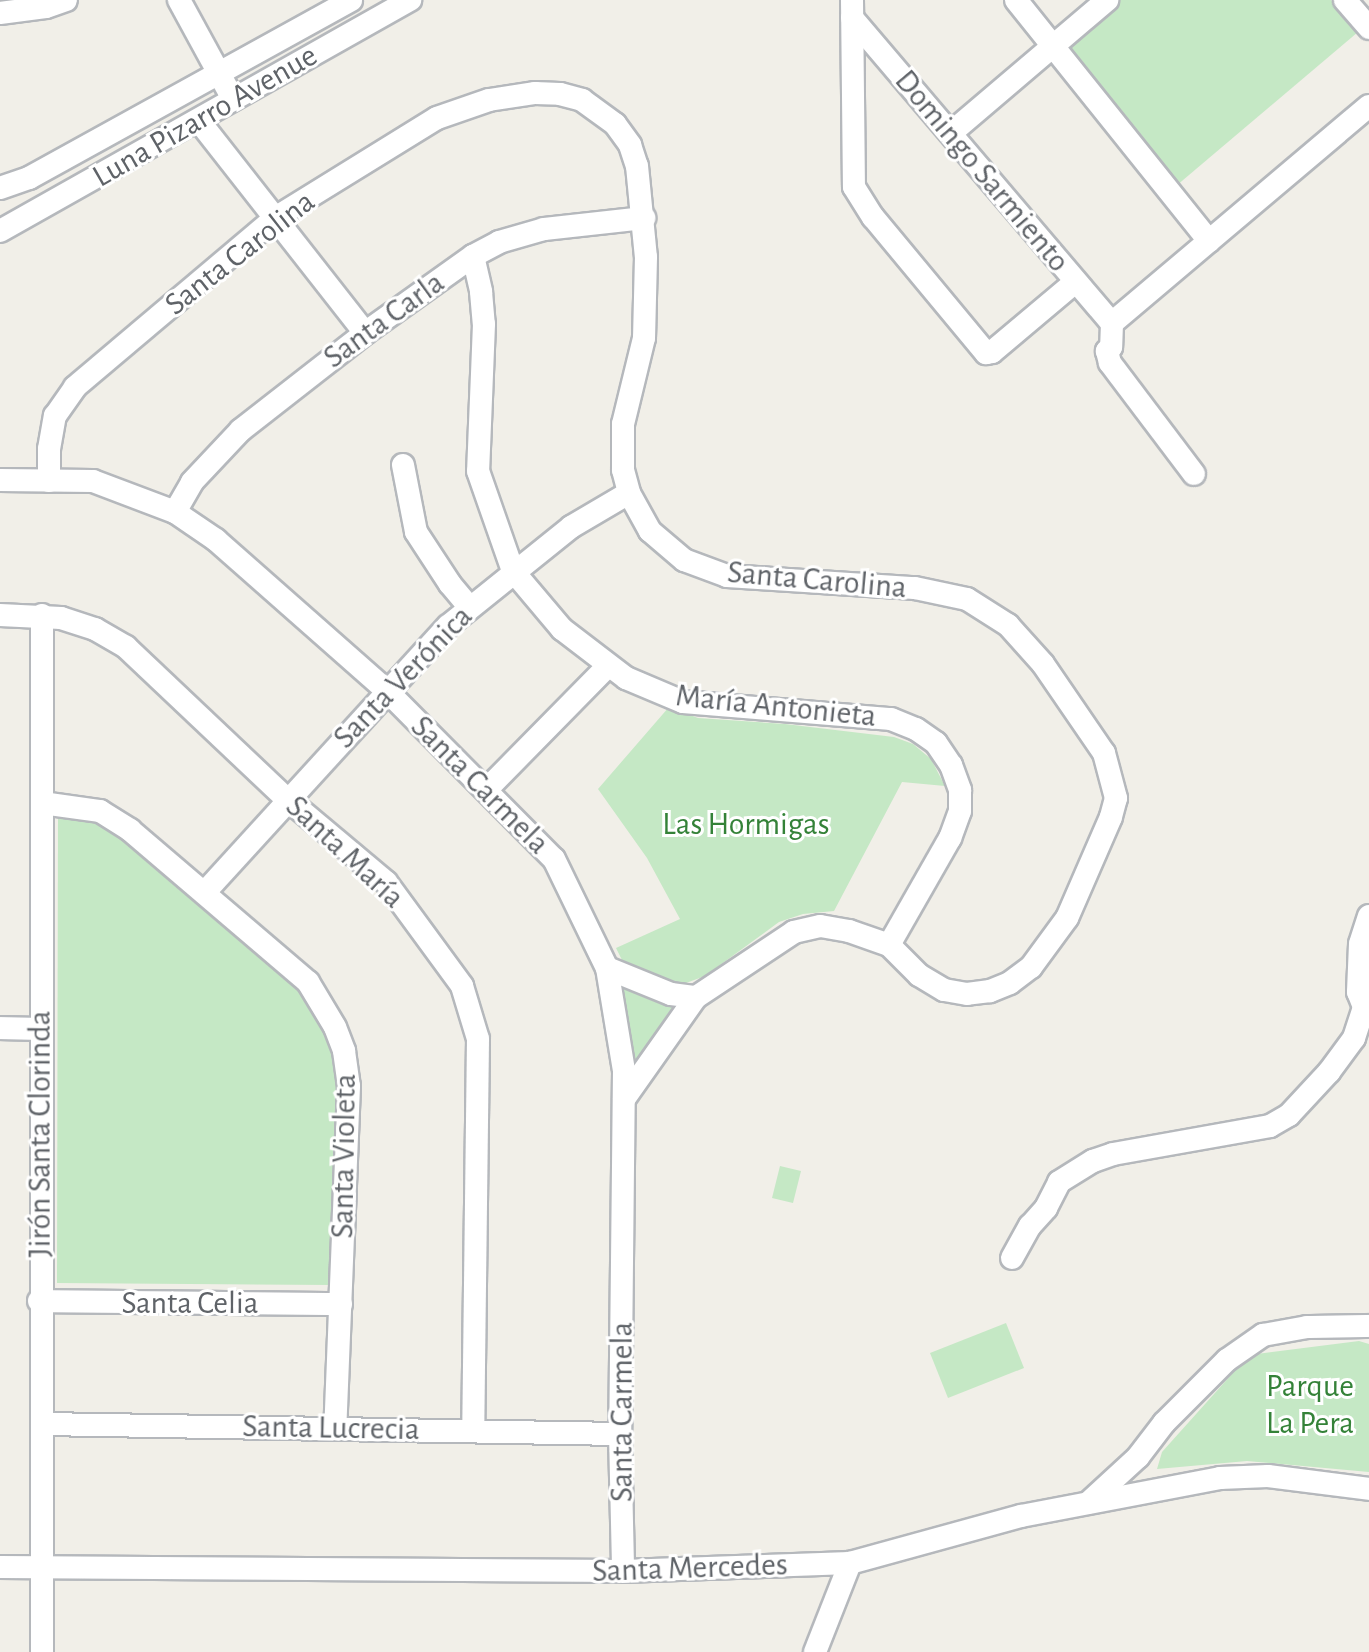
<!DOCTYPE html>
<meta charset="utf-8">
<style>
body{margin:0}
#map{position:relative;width:1369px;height:1652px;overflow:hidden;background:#f1efe8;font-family:"Alegreya Sans",sans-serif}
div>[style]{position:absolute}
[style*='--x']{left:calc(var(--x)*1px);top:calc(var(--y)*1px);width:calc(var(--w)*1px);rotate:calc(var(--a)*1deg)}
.green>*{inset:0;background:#c5e8c5}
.roads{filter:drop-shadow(2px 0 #b5b8bc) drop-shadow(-2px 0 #b5b8bc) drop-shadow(0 2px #b5b8bc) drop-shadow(0 -2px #b5b8bc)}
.minor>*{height:22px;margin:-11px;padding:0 11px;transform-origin:11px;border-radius:11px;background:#fff}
span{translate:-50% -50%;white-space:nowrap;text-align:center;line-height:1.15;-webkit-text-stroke:6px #fff;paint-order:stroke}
.street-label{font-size:32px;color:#5f6368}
.park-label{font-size:32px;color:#348238}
</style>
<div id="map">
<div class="green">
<div style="clip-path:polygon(1119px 0,1331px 0,1358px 32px,1176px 186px,1061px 48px)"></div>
<div style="clip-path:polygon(669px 707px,698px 718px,785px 724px,894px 737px,913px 744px,931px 759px,945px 786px,902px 782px,834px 911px,803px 914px,779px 922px,705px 976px,686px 983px,664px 983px,641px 976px,622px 960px,616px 948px,680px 919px,647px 858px,598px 789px)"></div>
<div style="clip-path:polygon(58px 810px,100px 817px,304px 987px,327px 1020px,342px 1085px,334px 1285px,57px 1283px)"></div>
<div style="clip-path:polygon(622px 988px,663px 1005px,674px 1005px,633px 1065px)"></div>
<div style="clip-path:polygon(780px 1166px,801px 1171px,793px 1203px,772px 1198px)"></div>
<div style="clip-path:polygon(1006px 1323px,1024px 1368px,948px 1398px,930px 1353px)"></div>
<div style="clip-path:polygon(1359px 1341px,1369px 1344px,1369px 1472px,1247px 1461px,1157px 1469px,1162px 1452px,1249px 1355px)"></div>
</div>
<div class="roads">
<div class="minor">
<div style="--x:179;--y:0;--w:113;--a:61.4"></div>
<div style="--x:852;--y:0;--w:187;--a:89.4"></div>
<div style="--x:854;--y:187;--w:36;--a:58"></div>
<div style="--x:873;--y:217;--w:177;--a:50.3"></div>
<div style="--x:986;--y:353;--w:6;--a:-9"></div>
<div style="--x:992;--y:352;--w:109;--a:-40.1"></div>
<div style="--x:1016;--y:0;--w:309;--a:51.3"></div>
<div style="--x:1345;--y:0;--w:37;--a:49"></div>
<div style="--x:0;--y:13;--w:46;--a:-7.4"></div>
<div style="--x:46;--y:7;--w:21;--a:-19"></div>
<div style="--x:852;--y:18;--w:401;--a:49.6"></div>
<div style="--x:199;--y:121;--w:269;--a:51.9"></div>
<div style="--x:952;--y:132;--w:204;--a:-40.4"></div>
<div style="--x:0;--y:188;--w:31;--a:-19"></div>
<div style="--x:29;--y:178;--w:368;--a:-28.9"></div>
<div style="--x:0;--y:231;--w:471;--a:-29.4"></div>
<div style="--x:473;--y:256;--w:37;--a:77"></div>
<div style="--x:481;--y:292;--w:32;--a:85"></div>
<div style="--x:484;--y:324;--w:147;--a:92.3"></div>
<div style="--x:478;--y:471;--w:106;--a:70.7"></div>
<div style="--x:513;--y:571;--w:76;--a:49.8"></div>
<div style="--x:562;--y:629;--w:81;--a:37.4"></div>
<div style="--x:626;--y:678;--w:62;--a:22.8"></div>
<div style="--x:683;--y:702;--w:209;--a:4.7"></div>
<div style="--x:891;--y:719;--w:27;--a:22"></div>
<div style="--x:916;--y:729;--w:24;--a:35"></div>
<div style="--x:936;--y:743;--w:27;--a:56"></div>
<div style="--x:951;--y:765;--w:27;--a:70"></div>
<div style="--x:960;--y:790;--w:21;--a:90"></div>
<div style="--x:960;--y:811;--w:29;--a:110"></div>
<div style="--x:950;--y:838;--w:123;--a:119.7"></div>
<div style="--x:1112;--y:323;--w:336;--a:-40.2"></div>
<div style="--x:1112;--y:323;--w:24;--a:92"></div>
<div style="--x:1111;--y:347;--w:6;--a:135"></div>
<div style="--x:1107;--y:351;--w:12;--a:76"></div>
<div style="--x:1110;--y:363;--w:139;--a:52.9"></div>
<div style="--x:403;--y:465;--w:68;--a:79"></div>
<div style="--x:416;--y:532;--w:62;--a:56.8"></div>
<div style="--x:450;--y:584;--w:31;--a:50"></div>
<div style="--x:0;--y:480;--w:93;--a:0.6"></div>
<div style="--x:93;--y:481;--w:88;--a:20.7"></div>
<div style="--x:175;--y:512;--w:50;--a:34.3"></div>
<div style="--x:216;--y:540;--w:227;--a:41.4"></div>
<div style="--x:386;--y:690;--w:238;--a:45.2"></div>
<div style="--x:554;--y:859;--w:121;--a:64.1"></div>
<div style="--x:607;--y:968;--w:104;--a:80.6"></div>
<div style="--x:624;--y:1071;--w:363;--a:90.6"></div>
<div style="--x:620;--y:1434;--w:137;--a:88.7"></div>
<div style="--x:49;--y:481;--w:32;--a:-90"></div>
<div style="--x:49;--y:449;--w:34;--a:-80"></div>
<div style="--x:55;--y:416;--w:35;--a:-55"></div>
<div style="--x:75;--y:387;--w:262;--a:-40.2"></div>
<div style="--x:275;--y:218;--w:190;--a:-31.7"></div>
<div style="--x:437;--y:118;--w:55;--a:-19.1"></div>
<div style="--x:489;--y:100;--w:47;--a:-8.7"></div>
<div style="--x:535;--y:93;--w:25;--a:2"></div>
<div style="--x:560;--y:94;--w:23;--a:15"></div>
<div style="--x:582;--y:100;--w:41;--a:36"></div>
<div style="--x:615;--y:124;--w:26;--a:54"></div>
<div style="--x:630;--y:145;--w:22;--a:72"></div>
<div style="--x:637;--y:166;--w:91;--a:84.4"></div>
<div style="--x:646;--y:257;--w:81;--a:91.4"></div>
<div style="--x:644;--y:338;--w:89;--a:103.7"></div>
<div style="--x:623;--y:424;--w:46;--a:90"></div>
<div style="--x:623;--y:470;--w:24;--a:75"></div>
<div style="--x:629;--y:493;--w:43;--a:61.1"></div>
<div style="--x:650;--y:531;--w:45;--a:40.5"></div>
<div style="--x:684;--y:560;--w:46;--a:20.4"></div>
<div style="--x:727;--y:576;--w:188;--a:3.7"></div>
<div style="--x:915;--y:588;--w:53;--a:11.9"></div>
<div style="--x:967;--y:599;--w:49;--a:32.4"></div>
<div style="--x:1008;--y:625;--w:52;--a:48.1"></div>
<div style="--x:1043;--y:664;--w:108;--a:55.6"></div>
<div style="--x:1104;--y:753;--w:47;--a:75.1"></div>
<div style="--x:1116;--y:798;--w:20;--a:105"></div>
<div style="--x:1111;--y:817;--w:110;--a:113.5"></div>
<div style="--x:1067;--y:918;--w:61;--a:126.3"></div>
<div style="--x:1031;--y:967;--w:26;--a:143"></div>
<div style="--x:1010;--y:983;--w:22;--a:158"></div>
<div style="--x:990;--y:991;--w:23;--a:173"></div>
<div style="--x:967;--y:994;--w:23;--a:-170"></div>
<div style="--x:944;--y:990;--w:29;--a:-149"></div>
<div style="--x:919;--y:975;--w:42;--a:-135"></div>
<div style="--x:889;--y:945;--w:42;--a:-160.7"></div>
<div style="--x:849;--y:931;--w:29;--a:-170"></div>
<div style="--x:820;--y:926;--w:27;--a:167"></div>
<div style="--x:794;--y:932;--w:118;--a:146.4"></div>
<div style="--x:696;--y:997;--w:125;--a:125.2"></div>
<div style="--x:175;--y:512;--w:34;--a:-60"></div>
<div style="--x:192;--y:482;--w:71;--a:-46.7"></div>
<div style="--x:241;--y:430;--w:157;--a:-38"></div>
<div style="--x:365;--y:333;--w:133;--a:-35.5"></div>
<div style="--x:473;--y:256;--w:30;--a:-28"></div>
<div style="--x:499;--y:242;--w:47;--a:-16.1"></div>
<div style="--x:544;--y:229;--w:101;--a:-6.3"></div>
<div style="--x:0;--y:615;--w:61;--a:2.8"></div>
<div style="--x:61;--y:618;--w:36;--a:18"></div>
<div style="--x:95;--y:629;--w:36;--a:30"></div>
<div style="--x:126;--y:647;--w:221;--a:43.4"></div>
<div style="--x:287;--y:799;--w:129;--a:40"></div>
<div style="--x:386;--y:882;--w:129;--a:53.8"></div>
<div style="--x:462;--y:986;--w:55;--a:73.2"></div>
<div style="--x:478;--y:1039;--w:391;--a:90.7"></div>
<div style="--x:487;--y:789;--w:173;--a:-45.5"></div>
<div style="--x:42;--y:803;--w:59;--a:7.9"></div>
<div style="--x:100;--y:811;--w:36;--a:32"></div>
<div style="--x:130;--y:830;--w:234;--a:40.5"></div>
<div style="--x:308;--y:982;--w:52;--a:59"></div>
<div style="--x:335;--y:1027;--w:26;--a:69"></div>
<div style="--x:344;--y:1051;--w:35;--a:82"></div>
<div style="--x:349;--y:1086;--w:342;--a:92.3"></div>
<div style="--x:205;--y:892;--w:360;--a:-47.6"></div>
<div style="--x:448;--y:626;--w:158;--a:-38.8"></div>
<div style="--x:571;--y:527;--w:67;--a:-30.4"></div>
<div style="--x:1369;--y:916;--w:29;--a:108"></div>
<div style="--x:1360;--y:944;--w:48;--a:92.4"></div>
<div style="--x:1358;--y:992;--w:16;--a:68"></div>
<div style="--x:1364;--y:1007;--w:5;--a:22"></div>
<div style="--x:607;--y:968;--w:69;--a:22.1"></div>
<div style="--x:671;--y:994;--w:25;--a:7"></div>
<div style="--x:0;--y:1028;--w:41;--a:1.4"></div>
<div style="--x:1012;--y:1258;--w:37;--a:-61"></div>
<div style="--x:1030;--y:1226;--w:24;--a:-48"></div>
<div style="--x:1046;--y:1208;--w:29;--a:-63"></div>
<div style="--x:1059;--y:1182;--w:40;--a:-32"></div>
<div style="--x:1093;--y:1161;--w:21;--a:-19"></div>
<div style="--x:1113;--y:1154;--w:159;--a:-10.1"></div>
<div style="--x:1270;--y:1126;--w:22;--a:-30"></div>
<div style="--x:1289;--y:1115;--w:59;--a:-47.1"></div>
<div style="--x:1329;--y:1072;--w:42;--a:-53.7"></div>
<div style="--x:1354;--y:1038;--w:33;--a:-72"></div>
<div style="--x:39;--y:1301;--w:302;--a:0.6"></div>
<div style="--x:42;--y:1424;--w:578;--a:0.99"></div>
<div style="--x:1088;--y:1503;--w:68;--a:-42.6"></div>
<div style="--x:1138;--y:1457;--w:43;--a:-52.6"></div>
<div style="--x:1164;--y:1423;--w:89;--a:-45"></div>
<div style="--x:1227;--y:1360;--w:44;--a:-34.8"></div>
<div style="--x:1263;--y:1335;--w:45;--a:-10.3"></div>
<div style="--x:1307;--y:1327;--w:62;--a:-0.9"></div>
<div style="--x:0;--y:1567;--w:623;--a:0.37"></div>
<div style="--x:623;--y:1571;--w:227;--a:-2"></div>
<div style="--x:850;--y:1563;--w:177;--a:-15.4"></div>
<div style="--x:1021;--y:1516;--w:203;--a:-10.8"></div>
<div style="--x:1220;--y:1478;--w:48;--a:-2.4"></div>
<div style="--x:1268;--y:1476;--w:102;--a:7.3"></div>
<div style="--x:42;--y:1652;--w:1037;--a:-90"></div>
<div style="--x:815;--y:1652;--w:96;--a:-68.5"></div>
</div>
</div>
<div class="street-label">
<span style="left:205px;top:116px;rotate:-30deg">Luna Pizarro Avenue</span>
<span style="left:982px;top:171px;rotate:50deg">Domingo Sarmiento</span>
<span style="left:240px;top:253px;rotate:-38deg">Santa Carolina</span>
<span style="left:384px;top:320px;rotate:-36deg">Santa Carla</span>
<span style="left:817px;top:580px;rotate:5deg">Santa Carolina</span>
<span style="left:403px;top:677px;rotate:-46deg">Santa Verónica</span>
<span style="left:776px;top:706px;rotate:6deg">María Antonieta</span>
<span style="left:480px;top:785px;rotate:45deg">Santa Carmela</span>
<span style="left:345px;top:852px;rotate:43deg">Santa María</span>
<span style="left:40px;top:1134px;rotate:-90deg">Jirón Santa Clorinda</span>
<span style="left:344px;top:1156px;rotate:-89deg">Santa Violeta</span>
<span style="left:190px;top:1303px">Santa Celia</span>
<span style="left:622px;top:1412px;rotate:-90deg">Santa Carmela</span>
<span style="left:331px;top:1428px;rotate:1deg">Santa Lucrecia</span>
<span style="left:690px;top:1568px;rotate:-2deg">Santa Mercedes</span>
</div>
<div class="park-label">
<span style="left:746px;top:824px">Las Hormigas</span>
<span style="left:1310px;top:1405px">Parque<br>La Pera</span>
</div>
</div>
